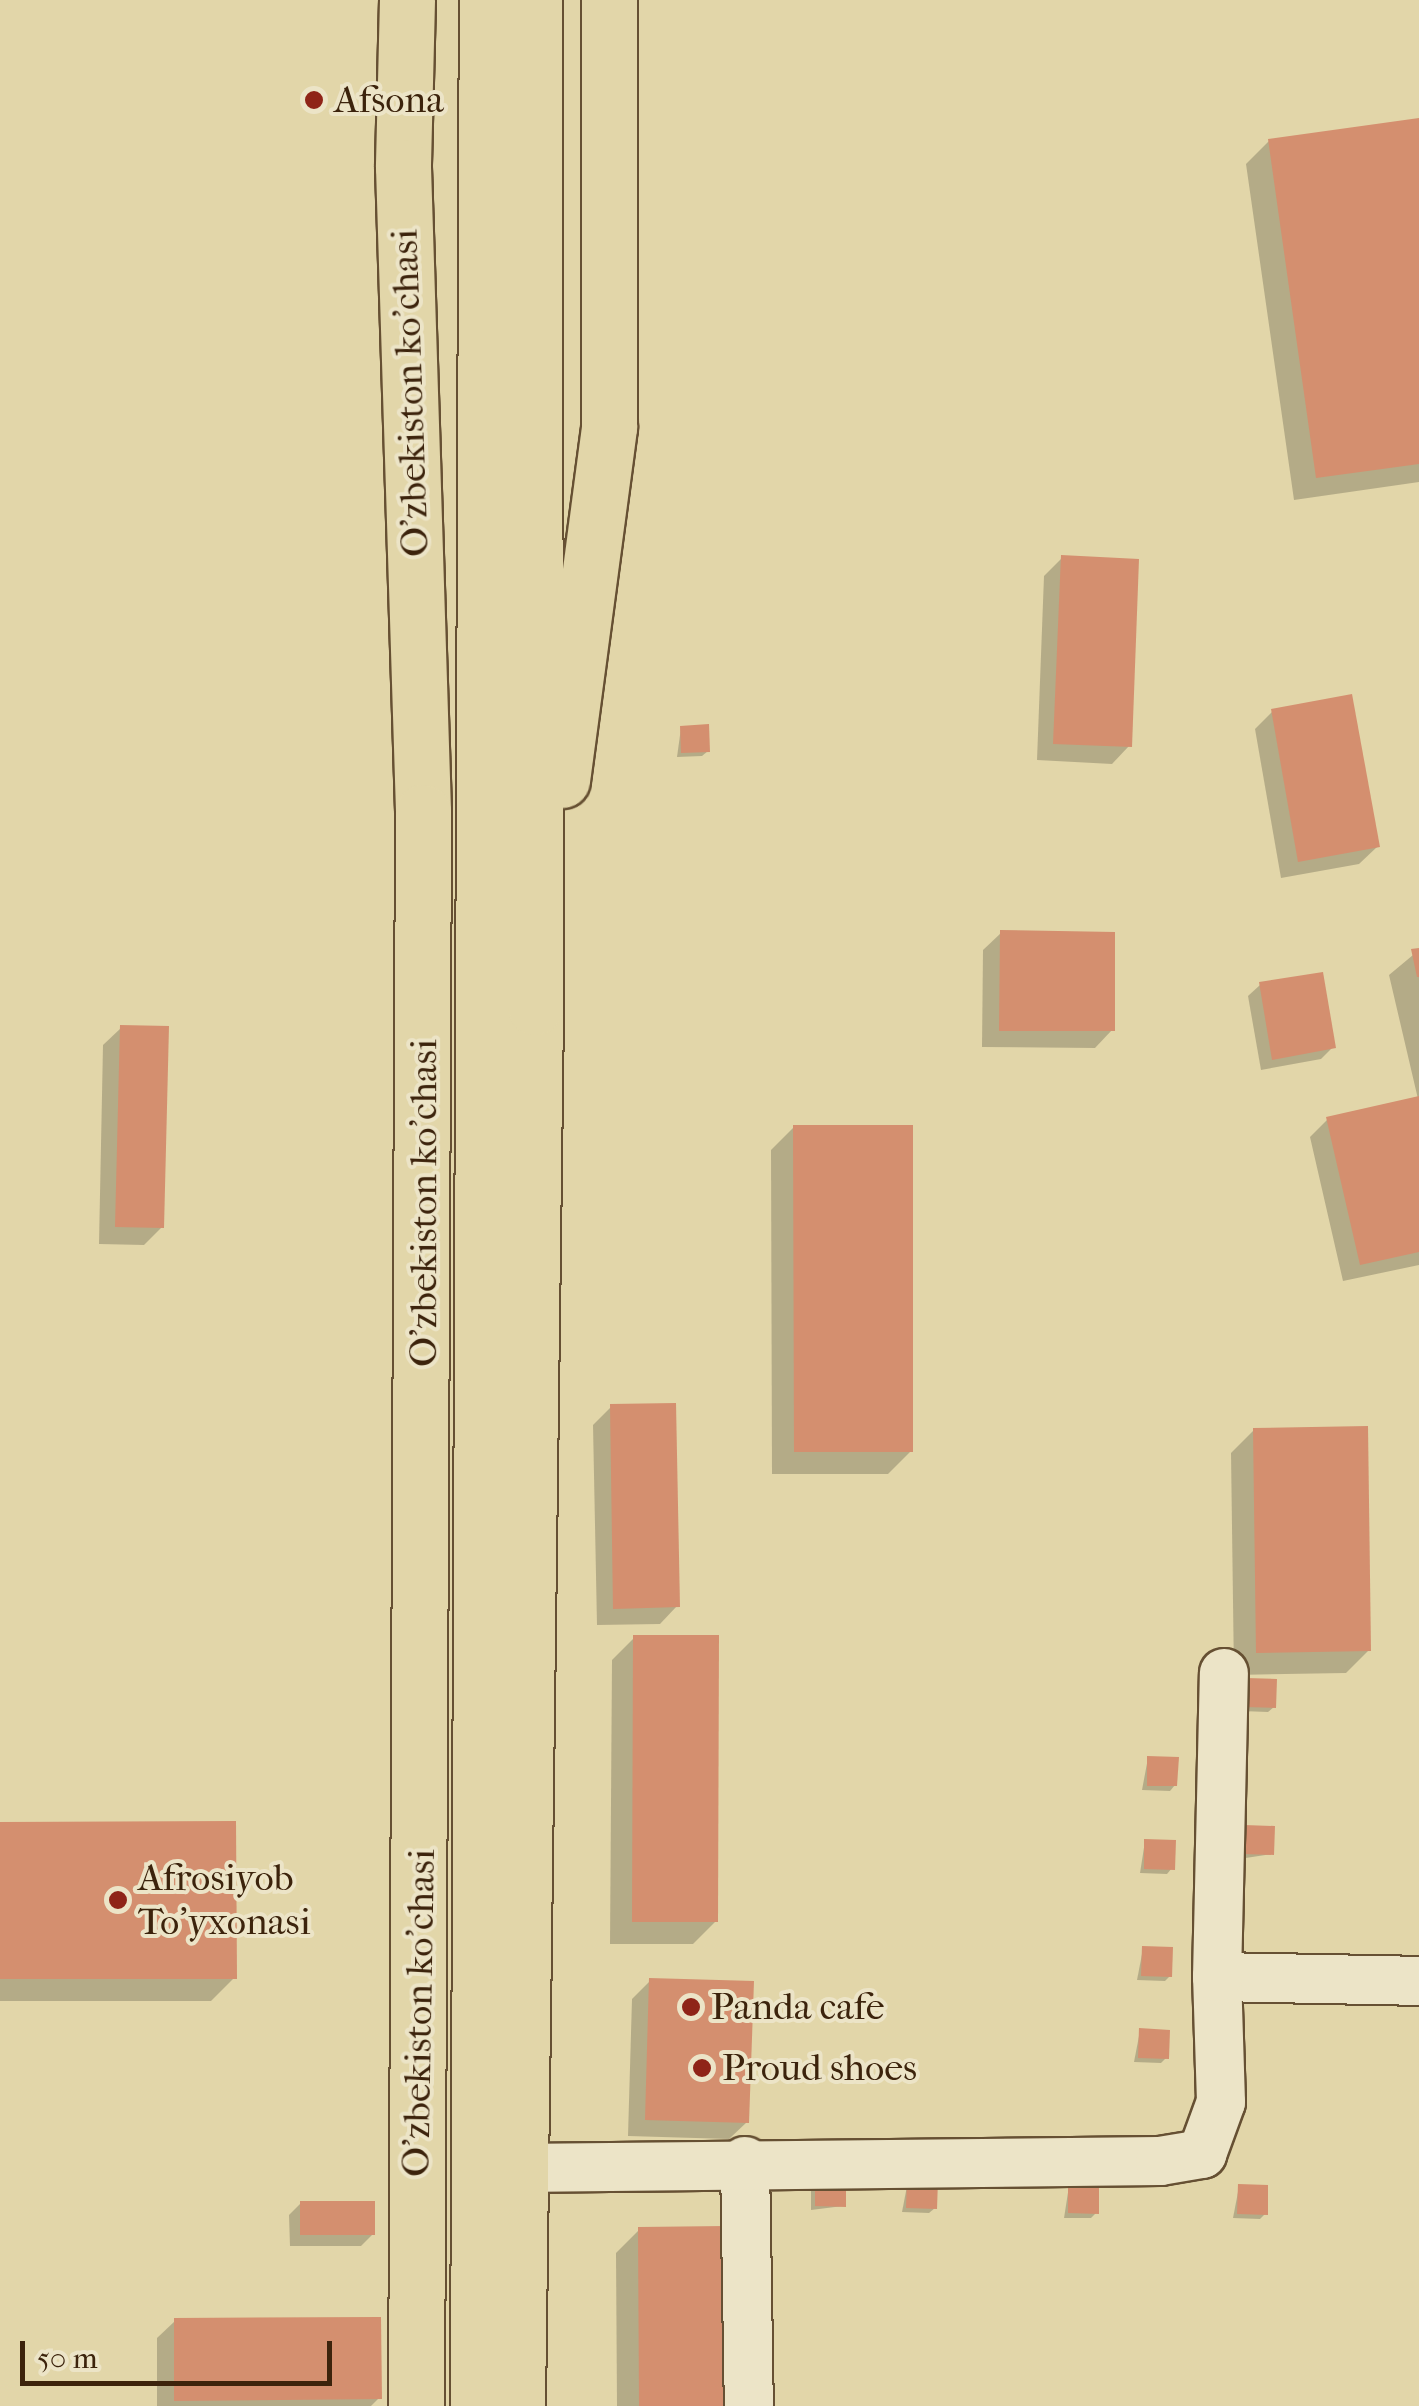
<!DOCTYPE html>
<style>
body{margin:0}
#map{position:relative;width:1419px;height:2406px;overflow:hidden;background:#e2d6a9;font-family:"IM FELL French Canon",serif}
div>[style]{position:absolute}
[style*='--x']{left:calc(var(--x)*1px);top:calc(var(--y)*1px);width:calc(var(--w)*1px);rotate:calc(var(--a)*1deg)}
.shadow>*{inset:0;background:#0003}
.building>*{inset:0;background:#d48f6f}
.roads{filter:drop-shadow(2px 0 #665033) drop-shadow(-2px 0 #665033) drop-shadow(0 2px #665033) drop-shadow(0 -2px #665033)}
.minor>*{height:48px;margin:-24px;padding:0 24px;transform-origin:24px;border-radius:24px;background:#ece4c7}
.major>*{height:55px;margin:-27.5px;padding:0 27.5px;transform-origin:27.5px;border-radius:27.5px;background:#e2d6a9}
.dots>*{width:28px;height:28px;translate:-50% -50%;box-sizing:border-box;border:5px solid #ece4c7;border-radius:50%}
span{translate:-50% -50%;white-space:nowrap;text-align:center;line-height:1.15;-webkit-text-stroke:8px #ece4c7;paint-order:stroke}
.poi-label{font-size:38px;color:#3c230c}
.left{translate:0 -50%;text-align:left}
.street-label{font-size:38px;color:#3c230c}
.scale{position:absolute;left:20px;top:2341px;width:312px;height:45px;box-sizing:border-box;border:5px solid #3c230c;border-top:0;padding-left:12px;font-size:30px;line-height:35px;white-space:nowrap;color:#3c230c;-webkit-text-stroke:8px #ece4c7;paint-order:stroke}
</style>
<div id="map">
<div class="shadow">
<div style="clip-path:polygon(1419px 120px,1419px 482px,1294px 500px,1246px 164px,1269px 141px)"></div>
<div style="clip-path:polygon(1062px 558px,1129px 746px,1112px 764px,1037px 760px,1044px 576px)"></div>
<div style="clip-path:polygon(1273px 711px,1377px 847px,1359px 864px,1281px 878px,1255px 729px)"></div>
<div style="clip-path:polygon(681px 728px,708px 751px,702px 756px,677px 757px)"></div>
<div style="clip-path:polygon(1001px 933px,1112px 1030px,1095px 1048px,982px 1047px,983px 950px)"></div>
<div style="clip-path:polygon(1419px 950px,1419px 1265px,1343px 1281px,1310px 1137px,1328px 1119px,1418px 1099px,1389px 975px)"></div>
<div style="clip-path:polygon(1260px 985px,1333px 1047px,1321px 1059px,1261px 1070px,1248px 996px)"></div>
<div style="clip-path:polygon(121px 1028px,162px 1227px,144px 1245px,99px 1244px,103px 1045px)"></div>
<div style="clip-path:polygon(794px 1127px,911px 1451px,888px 1474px,772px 1474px,771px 1150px)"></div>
<div style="clip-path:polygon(611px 1407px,677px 1606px,660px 1624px,597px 1625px,593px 1425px)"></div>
<div style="clip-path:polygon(1254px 1430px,1369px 1650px,1346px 1673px,1234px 1675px,1231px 1453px)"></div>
<div style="clip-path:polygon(635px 1637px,716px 1921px,693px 1944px,610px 1944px,612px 1660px)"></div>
<div style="clip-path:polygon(1247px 1680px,1274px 1707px,1268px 1712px,1241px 1711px)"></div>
<div style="clip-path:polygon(1148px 1758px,1175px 1785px,1170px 1791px,1142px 1790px)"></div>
<div style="clip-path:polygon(0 1824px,234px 1978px,211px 2001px,0 2001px)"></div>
<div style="clip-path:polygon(1240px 1832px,1272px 1854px,1239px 1859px)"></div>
<div style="clip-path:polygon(1145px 1841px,1172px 1868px,1167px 1874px,1140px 1873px)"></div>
<div style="clip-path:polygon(1143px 1949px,1170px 1976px,1165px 1981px,1137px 1980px)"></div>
<div style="clip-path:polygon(650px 1981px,747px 2122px,729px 2139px,628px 2136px,632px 1999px)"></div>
<div style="clip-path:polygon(1140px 2031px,1166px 2058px,1161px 2063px,1134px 2062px)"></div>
<div style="clip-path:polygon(908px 2181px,935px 2208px,929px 2213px,902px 2212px)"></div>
<div style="clip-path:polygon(811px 2184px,843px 2206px,811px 2210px)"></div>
<div style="clip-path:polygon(1069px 2186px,1096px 2213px,1091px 2218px,1064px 2218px)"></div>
<div style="clip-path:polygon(1239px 2187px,1265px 2214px,1260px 2219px,1233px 2218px)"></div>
<div style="clip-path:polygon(301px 2203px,373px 2234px,361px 2246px,290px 2246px,289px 2215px)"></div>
<div style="clip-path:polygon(639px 2230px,725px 2406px,617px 2406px,616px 2253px)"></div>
<div style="clip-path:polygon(175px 2321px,379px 2398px,371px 2406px,157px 2406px,157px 2338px)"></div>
</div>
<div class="building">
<div style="clip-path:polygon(1419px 118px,1419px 464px,1316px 478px,1268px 139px)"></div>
<div style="clip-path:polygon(1061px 555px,1139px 559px,1132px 747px,1053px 744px)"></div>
<div style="clip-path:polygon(1352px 694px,1380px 847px,1298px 862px,1271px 709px)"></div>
<div style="clip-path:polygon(709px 724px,710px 752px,681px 753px,680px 726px)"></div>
<div style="clip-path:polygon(1000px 930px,1115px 932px,1115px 1031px,999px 1031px)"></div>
<div style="clip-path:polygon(1419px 948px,1419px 977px,1417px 977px,1411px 949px)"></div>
<div style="clip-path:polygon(1323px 972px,1336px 1048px,1272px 1060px,1259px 982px)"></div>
<div style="clip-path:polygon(120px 1025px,169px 1026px,164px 1228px,115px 1227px)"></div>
<div style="clip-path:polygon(1419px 1096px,1419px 1252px,1360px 1265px,1326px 1117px)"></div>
<div style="clip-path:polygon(793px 1125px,913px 1125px,913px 1452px,794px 1452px)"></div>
<div style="clip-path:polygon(676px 1403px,680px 1607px,613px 1609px,610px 1404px)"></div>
<div style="clip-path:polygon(1368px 1426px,1371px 1651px,1256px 1653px,1253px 1428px)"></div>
<div style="clip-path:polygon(633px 1635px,719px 1635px,718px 1922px,632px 1922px)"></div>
<div style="clip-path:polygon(1246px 1678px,1277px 1679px,1276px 1708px,1245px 1707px)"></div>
<div style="clip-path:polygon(1147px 1756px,1179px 1757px,1177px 1786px,1147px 1786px)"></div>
<div style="clip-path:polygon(236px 1821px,237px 1979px,0 1979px,0 1822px)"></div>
<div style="clip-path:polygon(1244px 1825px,1275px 1826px,1274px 1855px,1243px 1854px)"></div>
<div style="clip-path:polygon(1144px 1839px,1176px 1840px,1175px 1870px,1144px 1869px)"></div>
<div style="clip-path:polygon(1142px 1946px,1173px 1947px,1172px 1977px,1141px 1976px)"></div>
<div style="clip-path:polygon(649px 1978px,754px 1981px,749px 2123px,645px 2120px)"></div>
<div style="clip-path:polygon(1139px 2028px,1170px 2030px,1169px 2059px,1138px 2058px)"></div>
<div style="clip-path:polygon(815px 2176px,846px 2177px,846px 2207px,815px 2206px)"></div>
<div style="clip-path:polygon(907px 2179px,938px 2180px,937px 2209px,906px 2208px)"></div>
<div style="clip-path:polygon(1068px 2184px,1099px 2184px,1099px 2214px,1068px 2213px)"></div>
<div style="clip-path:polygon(1238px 2184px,1268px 2185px,1268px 2215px,1237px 2214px)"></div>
<div style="clip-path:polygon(300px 2201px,375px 2201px,375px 2235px,300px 2235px)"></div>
<div style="clip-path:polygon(726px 2226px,728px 2406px,639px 2406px,638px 2227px)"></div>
<div style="clip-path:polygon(381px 2317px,382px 2399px,174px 2401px,174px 2318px)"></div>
</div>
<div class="roads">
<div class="minor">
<div style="--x:1217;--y:1977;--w:202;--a:1.1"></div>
<div style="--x:745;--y:2161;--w:245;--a:89.1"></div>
<div style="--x:518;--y:2168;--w:642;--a:-0.62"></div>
<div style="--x:1160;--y:2161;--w:43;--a:-9.5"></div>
<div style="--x:1202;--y:2154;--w:55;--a:-69.9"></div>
<div style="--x:1221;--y:2102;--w:125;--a:-91.8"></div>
<div style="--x:1217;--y:1977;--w:304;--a:-88.7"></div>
</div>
<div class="major">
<div style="--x:407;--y:0;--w:167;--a:91.4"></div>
<div style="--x:403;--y:167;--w:645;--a:88.22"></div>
<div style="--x:423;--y:812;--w:1594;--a:90.25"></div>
<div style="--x:562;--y:780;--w:356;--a:-82.4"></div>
<div style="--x:609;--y:427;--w:427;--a:-90"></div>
<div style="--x:478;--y:2406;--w:2406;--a:-89.79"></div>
<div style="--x:517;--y:2406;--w:1399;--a:-89.26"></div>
<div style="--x:535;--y:1007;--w:1007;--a:-90.06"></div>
</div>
</div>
<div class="dots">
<div style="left:314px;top:100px;background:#8f2418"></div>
<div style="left:118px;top:1900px;background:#8f2418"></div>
<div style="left:691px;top:2007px;background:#8f2418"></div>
<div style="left:702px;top:2068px;background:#8f2418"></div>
</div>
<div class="poi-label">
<span class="left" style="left:334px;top:100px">Afsona</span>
<span class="left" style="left:138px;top:1900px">Afrosiyob<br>To'yxonasi</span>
<span class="left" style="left:711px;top:2007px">Panda cafe</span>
<span class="left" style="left:722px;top:2068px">Proud shoes</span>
</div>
<div class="street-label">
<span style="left:410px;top:393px;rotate:-92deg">O'zbekiston ko'chasi</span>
<span style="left:424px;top:1203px;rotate:-90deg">O'zbekiston ko'chasi</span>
<span style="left:419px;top:2013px;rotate:-89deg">O'zbekiston ko'chasi</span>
</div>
<div class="scale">50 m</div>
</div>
